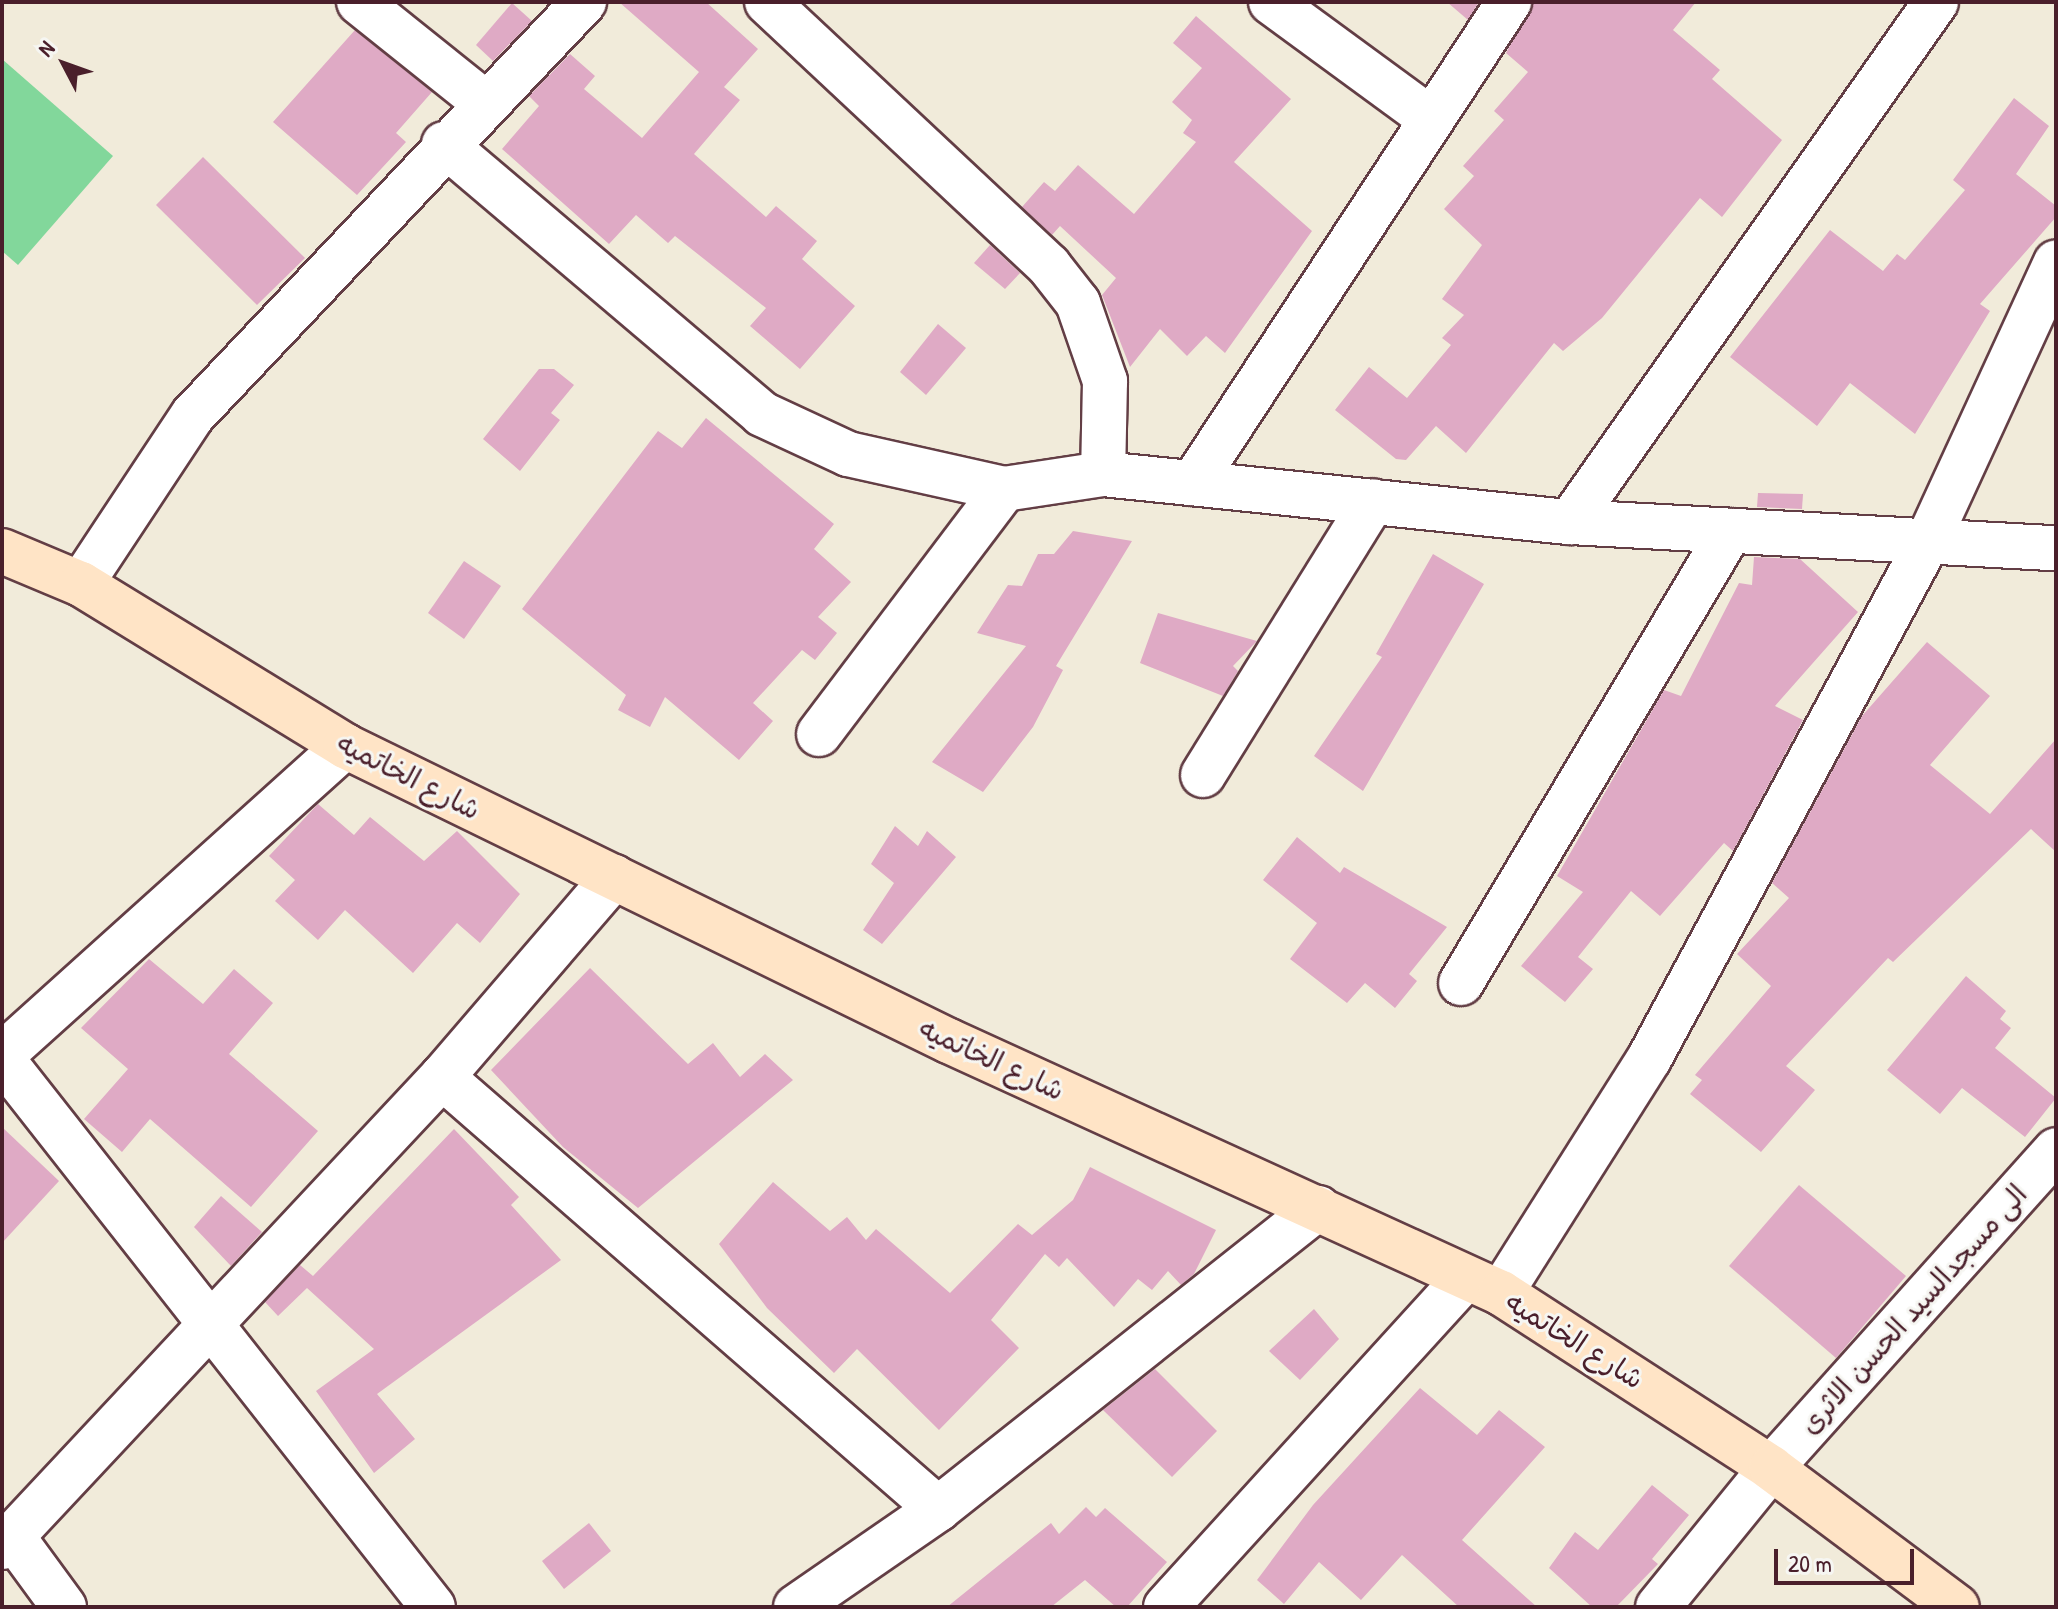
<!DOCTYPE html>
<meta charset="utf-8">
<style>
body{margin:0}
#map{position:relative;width:2058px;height:1609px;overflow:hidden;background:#f1ebda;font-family:"Patrick Hand","Playpen Sans Arabic",sans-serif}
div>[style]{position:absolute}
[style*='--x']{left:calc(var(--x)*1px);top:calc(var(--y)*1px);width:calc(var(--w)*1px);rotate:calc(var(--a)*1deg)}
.green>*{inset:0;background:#82d79b}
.building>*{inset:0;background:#dfaac5}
.roads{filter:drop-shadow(2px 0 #633e45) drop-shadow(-2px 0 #633e45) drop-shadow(0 2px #633e45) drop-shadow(0 -2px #633e45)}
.street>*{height:44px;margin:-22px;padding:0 22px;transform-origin:22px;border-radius:22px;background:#fff}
.secondary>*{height:44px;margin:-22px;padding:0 22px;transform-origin:22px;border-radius:22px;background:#ffe4c6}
span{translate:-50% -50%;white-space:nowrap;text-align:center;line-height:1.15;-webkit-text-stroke:6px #f6f6f2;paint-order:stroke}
.street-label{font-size:28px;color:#4a1f2b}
.frame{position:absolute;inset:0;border:4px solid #4a1f2b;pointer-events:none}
.north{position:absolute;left:24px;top:24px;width:80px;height:80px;-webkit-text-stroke:6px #f6f6f2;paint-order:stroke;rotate:311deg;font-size:22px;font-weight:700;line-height:32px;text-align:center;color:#4a1f2b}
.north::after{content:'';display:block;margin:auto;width:28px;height:36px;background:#4a1f2b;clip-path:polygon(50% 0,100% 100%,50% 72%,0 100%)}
.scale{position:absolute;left:1774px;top:1549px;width:140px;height:36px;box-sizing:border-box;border:4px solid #4a1f2b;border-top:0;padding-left:10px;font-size:24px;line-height:28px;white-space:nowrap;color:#4a1f2b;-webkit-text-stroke:6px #f6f6f2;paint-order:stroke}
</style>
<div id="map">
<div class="green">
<div style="clip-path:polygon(2px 59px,113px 156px,18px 265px,2px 251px)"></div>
</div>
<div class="building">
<div style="clip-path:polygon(619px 2px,706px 2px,758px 49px,724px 87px,740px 100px,694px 154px,766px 217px,776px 206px,817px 241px,802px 259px,855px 306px,800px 369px,750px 326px,766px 308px,675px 236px,668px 243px,636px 215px,609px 244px,502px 149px,539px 106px,529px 96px,570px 54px,595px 76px,584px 89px,642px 138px,699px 72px)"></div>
<div style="clip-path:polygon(1447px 2px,1479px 2px,1468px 20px)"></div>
<div style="clip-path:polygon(1534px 2px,1696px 2px,1673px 30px,1720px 70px,1712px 79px,1782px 140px,1722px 217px,1700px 198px,1602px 318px,1563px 351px,1554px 343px,1466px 453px,1436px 426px,1406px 460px,1396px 459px,1335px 410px,1369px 367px,1407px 398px,1451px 345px,1442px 338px,1464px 315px,1442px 299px,1482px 245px,1444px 209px,1474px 176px,1463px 166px,1504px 120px,1494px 111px,1528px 72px,1506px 53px)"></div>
<div style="clip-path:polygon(512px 3px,532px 21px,493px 61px,476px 45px)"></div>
<div style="clip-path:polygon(1196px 16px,1291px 99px,1234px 162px,1312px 231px,1225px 353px,1206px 336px,1187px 356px,1160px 329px,1130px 367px,1102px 295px,1116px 278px,1060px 226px,1052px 235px,1022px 207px,1044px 182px,1055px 191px,1078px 165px,1134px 214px,1196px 142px,1183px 133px,1192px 120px,1172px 102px,1202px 68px,1173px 43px)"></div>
<div style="clip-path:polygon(355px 30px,432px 92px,396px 133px,406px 142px,357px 195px,273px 122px)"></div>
<div style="clip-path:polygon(2014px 98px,2049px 126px,2016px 174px,2056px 206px,2056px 217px,1980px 304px,1990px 311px,1915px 434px,1850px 383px,1817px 426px,1730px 357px,1830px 230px,1883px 271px,1897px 254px,1905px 260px,1965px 190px,1953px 180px)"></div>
<div style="clip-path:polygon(203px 157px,305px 258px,257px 305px,156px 205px)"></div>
<div style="clip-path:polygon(990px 245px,1020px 273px,1005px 289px,974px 263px)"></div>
<div style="clip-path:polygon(938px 324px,966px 348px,926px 395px,900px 372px)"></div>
<div style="clip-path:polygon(539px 369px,554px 369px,574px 385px,551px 413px,560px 420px,520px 471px,483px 439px)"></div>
<div style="clip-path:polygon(706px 418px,834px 524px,814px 549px,851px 582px,818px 617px,837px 633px,815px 660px,802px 650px,753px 703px,773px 721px,739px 760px,665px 697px,650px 727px,618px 710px,626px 695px,522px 609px,658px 431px,682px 448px)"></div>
<div style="clip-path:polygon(1758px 493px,1803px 494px,1802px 509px,1757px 507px)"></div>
<div style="clip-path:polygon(1073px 531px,1132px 541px,1056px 666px,1063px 670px,1033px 727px,983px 792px,932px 762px,1026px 646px,977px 633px,1008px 585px,1022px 586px,1038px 554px,1054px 554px)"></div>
<div style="clip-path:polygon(1433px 554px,1484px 584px,1363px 791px,1314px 756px,1382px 657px,1376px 654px)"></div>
<div style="clip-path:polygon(1754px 557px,1800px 559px,1858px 612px,1775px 706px,1803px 720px,1733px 851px,1724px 843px,1660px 916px,1631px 891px,1578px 957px,1593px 969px,1565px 1002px,1521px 966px,1583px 892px,1557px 876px,1664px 690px,1681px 696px,1739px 583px,1752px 585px)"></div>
<div style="clip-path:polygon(464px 561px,501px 586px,464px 639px,428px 613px)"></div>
<div style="clip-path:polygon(1158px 613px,1257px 641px,1233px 666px,1238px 671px,1223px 696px,1140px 663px)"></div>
<div style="clip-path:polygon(1927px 642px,1990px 696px,1930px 765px,1990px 814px,2056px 739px,2056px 852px,2031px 829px,1893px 962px,1888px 958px,1786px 1066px,1815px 1090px,1761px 1152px,1690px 1094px,1702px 1080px,1695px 1075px,1771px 986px,1737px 954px,1789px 898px,1772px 883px,1862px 716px)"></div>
<div style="clip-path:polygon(318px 804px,354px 835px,370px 817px,424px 861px,457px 831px,520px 894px,480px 943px,457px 923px,413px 973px,345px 910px,318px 940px,275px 901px,295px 880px,269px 856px)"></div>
<div style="clip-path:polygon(895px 826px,918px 846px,927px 831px,956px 857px,882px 944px,863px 930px,894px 883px,871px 864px)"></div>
<div style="clip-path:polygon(1297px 837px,1340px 873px,1344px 867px,1447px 927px,1409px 974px,1417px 981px,1395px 1008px,1365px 983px,1347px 1003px,1290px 959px,1317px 923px,1263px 880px)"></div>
<div style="clip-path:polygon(149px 959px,203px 1004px,234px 969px,273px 1003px,229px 1054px,318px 1131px,251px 1207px,150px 1119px,122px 1152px,84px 1119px,128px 1069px,81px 1028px)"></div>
<div style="clip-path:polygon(590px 968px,688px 1064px,713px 1043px,740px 1077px,765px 1054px,793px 1080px,638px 1208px,563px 1147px,491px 1070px)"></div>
<div style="clip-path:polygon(1966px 976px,2006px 1011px,2000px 1019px,2011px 1028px,1995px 1048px,2056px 1098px,2025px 1137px,1962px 1088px,1940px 1114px,1887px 1070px)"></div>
<div style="clip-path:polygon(2px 1127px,59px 1181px,2px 1243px)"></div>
<div style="clip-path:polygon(454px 1129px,519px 1197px,511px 1205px,561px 1260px,377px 1394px,415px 1439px,374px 1473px,316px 1391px,374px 1349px,307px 1288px,278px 1316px,265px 1302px,300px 1265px,313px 1276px)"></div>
<div style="clip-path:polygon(1090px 1167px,1216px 1230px,1194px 1274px,1181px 1285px,1168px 1271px,1152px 1290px,1138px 1279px,1114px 1307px,1067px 1258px,1059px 1267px,1045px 1254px,991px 1320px,1019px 1348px,939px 1430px,857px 1349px,834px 1373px,767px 1308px,719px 1244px,773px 1182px,830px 1231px,847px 1217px,866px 1240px,876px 1229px,950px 1293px,1018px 1224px,1032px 1235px,1073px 1200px)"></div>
<div style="clip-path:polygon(1799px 1185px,1906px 1276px,1836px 1358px,1729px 1266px)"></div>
<div style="clip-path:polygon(221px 1196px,262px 1232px,231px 1266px,194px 1227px)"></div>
<div style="clip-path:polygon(1314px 1309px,1339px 1339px,1300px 1380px,1269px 1351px)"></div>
<div style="clip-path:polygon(1155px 1369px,1217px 1431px,1172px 1477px,1103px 1410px)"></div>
<div style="clip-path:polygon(1420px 1388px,1477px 1435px,1499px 1410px,1545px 1447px,1462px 1540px,1537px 1607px,1459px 1607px,1402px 1555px,1361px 1600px,1319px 1562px,1284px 1604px,1257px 1580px,1313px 1505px)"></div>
<div style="clip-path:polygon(1652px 1485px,1689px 1515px,1652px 1559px,1658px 1564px,1616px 1607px,1592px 1607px,1549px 1568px,1575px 1532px,1598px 1550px)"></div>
<div style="clip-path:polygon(1086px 1507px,1096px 1517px,1105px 1508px,1167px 1562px,1127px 1607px,1116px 1607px,1085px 1580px,1051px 1607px,947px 1607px,1051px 1523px,1059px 1534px)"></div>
<div style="clip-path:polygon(589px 1523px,611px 1551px,564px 1589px,542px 1561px)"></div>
</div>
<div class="roads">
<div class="street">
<div style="--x:359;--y:2;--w:161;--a:38.7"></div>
<div style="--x:767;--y:2;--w:386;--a:43.1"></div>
<div style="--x:1049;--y:266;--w:47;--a:51.9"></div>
<div style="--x:1078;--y:303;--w:83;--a:70.9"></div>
<div style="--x:1105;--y:381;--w:93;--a:91.2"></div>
<div style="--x:1271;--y:2;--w:195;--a:36.2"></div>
<div style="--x:444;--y:144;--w:417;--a:40.3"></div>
<div style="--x:762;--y:414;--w:95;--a:24.9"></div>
<div style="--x:848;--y:454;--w:160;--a:12.6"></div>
<div style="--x:1004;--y:489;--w:100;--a:-8.6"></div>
<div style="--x:1103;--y:474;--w:469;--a:5.9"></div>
<div style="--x:1570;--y:522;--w:487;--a:3.1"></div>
<div style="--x:1193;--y:483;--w:576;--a:-56.7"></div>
<div style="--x:1570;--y:522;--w:636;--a:-54.86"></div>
<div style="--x:81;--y:584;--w:203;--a:-56.5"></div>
<div style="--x:193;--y:415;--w:569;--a:-46.57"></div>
<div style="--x:819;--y:734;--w:307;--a:-52.9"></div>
<div style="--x:1203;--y:775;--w:322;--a:-58.2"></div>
<div style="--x:1461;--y:983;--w:526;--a:-59.24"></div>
<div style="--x:2;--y:1055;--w:462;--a:-42"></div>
<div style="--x:2;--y:1059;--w:697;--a:51.82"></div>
<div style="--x:442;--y:1077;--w:658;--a:41.05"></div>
<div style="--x:1501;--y:1293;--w:277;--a:-57.7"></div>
<div style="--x:1649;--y:1059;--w:584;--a:-61.68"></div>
<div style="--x:1926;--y:545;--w:311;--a:-65.3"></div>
<div style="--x:12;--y:1536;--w:88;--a:53.8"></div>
<div style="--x:2;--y:1547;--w:644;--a:-46.89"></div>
<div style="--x:442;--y:1077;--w:264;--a:-49.3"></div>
<div style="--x:796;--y:1607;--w:173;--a:-34.6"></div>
<div style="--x:938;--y:1509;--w:485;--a:-38.4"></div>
<div style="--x:1166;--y:1607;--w:445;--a:-47.7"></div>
<div style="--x:1658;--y:1607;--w:179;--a:-50.9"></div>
<div style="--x:1771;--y:1468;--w:427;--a:-48.1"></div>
</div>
<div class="secondary">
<div style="--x:2;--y:551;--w:86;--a:22.7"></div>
<div style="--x:81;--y:584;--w:310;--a:31.5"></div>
<div style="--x:345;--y:746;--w:672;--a:26.03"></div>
<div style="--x:949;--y:1041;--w:607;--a:24.54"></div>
<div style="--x:1501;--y:1293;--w:322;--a:32.9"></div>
<div style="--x:1771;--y:1468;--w:232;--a:36.8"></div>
</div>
</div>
<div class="street-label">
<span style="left:409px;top:776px;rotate:27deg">شارع الخاتميه</span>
<span style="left:992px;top:1059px;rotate:25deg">شارع الخاتميه</span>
<span style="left:1913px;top:1309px;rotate:-48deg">الى مسجدالسيد الحسن الاثرى</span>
<span style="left:1575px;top:1340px;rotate:32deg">شارع الخاتميه</span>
</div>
<div class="frame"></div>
<div class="north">N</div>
<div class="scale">20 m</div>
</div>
